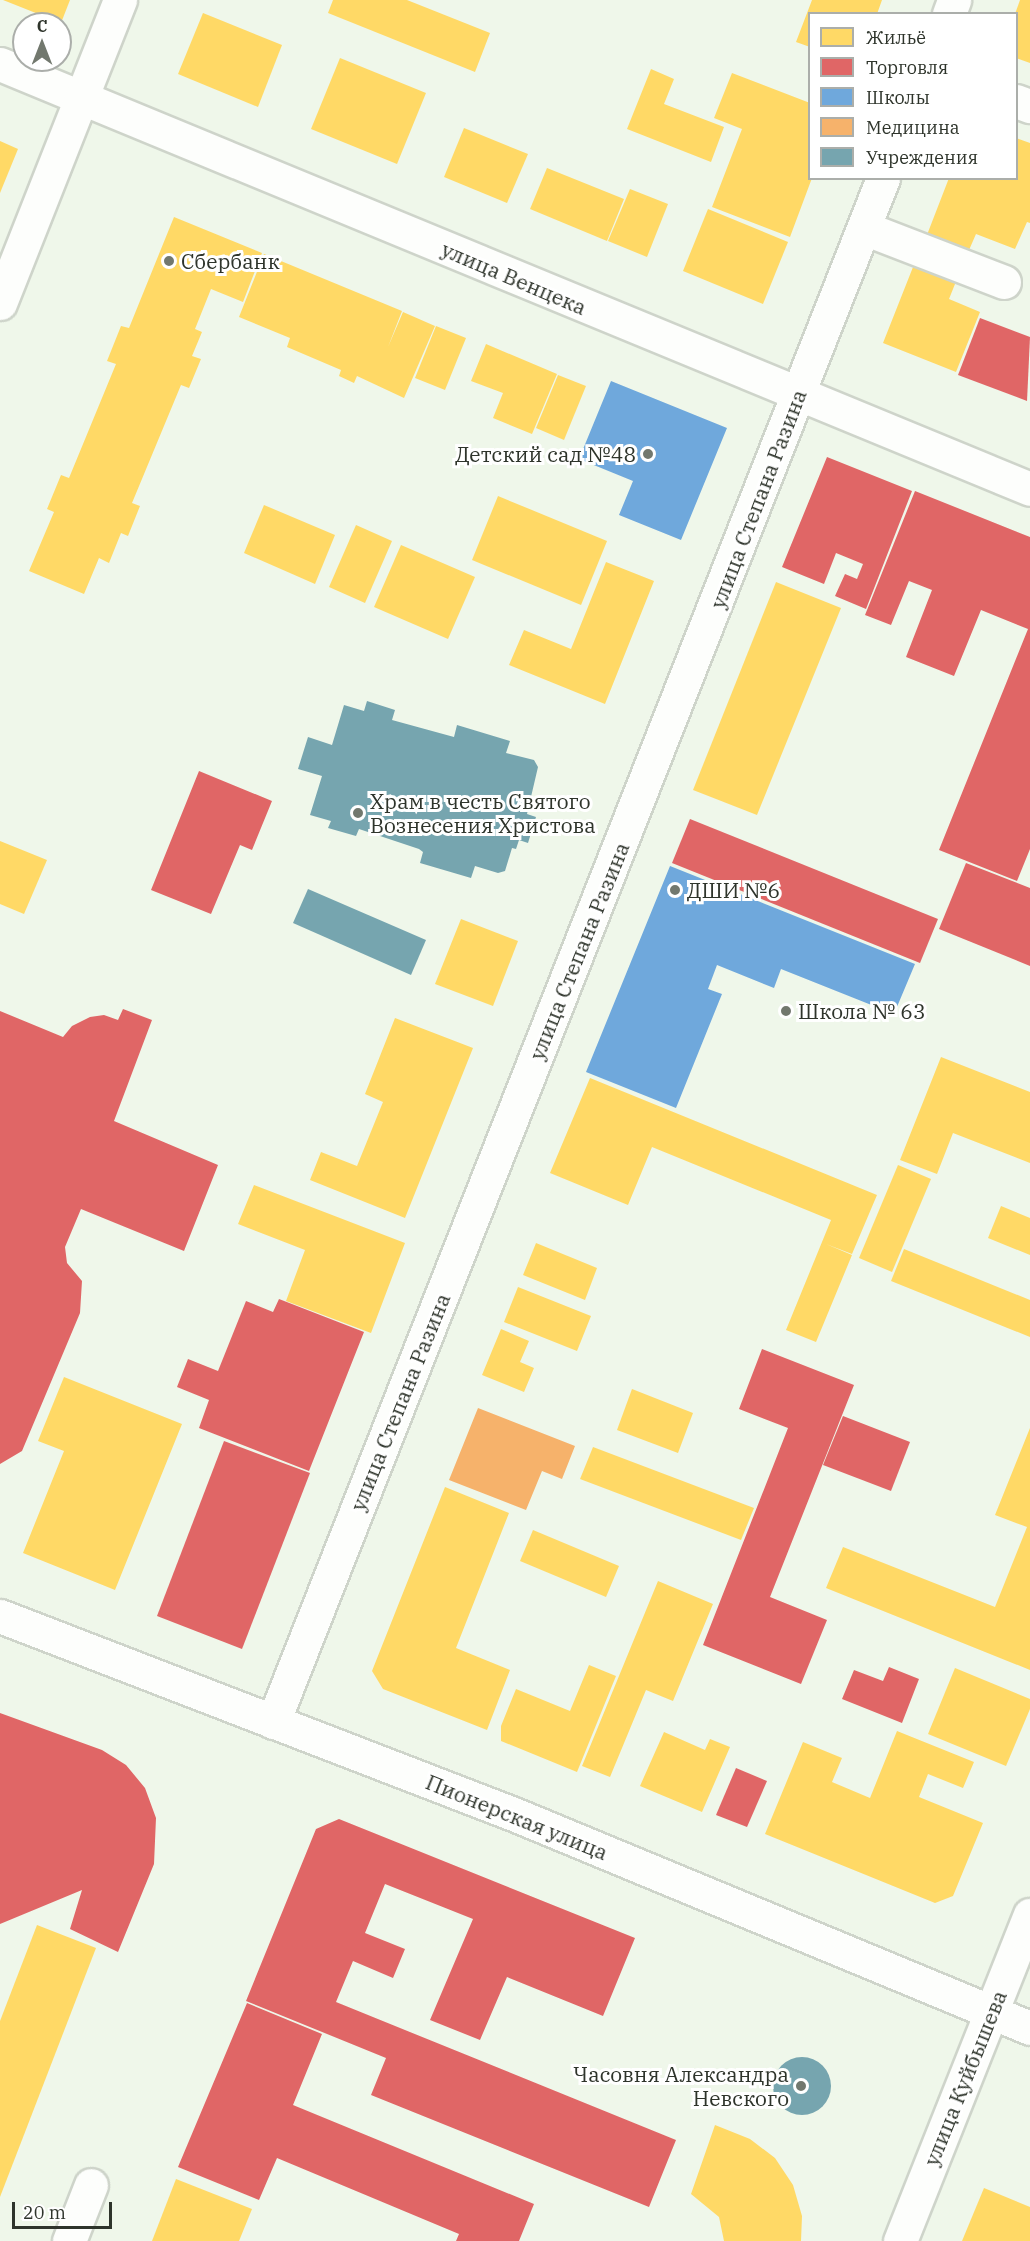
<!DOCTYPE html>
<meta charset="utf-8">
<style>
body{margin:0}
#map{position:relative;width:1030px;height:2241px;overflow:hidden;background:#eff7ea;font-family:"IBM Plex Serif",serif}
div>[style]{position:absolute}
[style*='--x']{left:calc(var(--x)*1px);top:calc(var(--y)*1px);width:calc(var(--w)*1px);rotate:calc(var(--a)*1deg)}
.homes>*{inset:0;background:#ffd966}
.shops>*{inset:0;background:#e06666}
.schools>*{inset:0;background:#6fa8dc}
.health>*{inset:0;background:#f6b26b}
.public>*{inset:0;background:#76a5af}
.round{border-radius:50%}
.roads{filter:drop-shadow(2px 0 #ced4ca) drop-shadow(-2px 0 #ced4ca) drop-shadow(0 2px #ced4ca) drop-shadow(0 -2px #ced4ca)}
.minor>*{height:33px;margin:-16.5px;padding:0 16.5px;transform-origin:16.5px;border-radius:16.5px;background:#fdfefc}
.major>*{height:33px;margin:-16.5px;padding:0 16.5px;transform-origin:16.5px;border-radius:16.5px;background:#fdfefc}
.dots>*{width:16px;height:16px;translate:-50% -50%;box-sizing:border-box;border:3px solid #fff;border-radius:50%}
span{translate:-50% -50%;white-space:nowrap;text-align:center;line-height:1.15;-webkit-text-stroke:6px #fff;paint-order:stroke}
.poi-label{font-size:21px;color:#2e342b}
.left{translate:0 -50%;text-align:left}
.right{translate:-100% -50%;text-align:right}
.street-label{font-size:21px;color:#2e342b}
.legend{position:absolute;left:808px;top:12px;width:210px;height:168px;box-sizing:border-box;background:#fff;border:2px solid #abaeaa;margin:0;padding:8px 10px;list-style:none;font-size:18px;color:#2e342b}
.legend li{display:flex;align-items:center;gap:12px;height:30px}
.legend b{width:30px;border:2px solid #abaeaa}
.north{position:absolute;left:12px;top:12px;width:60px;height:60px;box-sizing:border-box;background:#fff;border:2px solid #abaeaa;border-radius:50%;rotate:0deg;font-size:16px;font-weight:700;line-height:24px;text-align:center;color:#2e342b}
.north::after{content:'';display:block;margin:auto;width:21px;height:27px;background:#72786e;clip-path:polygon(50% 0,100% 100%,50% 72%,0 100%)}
.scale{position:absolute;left:12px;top:2202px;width:100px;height:27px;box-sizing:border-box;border:3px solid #2e342b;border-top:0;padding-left:8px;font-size:18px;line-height:21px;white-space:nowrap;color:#2e342b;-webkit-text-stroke:4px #fff;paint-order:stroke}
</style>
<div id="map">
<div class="homes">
<div style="clip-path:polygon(3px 0,70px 0,61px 23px)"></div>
<div style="clip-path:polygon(333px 0,407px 0,490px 33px,475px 72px,328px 13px)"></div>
<div style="clip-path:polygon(812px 0,882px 0,877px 14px,810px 14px,810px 47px,796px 42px)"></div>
<div style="clip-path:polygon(1020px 0,1030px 0,1030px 63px,1016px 58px,1015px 14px)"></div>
<div style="clip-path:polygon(203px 13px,282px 45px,258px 107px,178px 74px)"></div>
<div style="clip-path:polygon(340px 58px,426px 93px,397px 164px,311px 129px)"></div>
<div style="clip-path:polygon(651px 69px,674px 79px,664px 104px,724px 127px,711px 162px,627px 129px)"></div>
<div style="clip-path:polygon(732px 73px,810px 103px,812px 178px,790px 237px,712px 207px,742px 129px,714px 118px)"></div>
<div style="clip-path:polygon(464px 128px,528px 154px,507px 203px,444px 177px)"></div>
<div style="clip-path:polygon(1016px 138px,1030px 143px,1030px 223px,1027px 222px,1015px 249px,976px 234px,966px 257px,925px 240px,949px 178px,1016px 178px)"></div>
<div style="clip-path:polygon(0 141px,18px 149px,0 193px)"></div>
<div style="clip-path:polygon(547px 168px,624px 199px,607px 241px,530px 209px)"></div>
<div style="clip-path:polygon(630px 189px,668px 204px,647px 257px,608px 241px)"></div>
<div style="clip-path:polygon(708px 209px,788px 242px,763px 304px,683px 271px)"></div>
<div style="clip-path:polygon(174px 217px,262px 253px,243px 302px,211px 289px,195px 329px,202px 332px,192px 356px,201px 359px,189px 388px,181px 385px,132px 503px,140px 506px,128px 536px,121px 533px,109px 563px,99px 558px,84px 594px,29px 571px,54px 512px,47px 509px,61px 475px,69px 478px,116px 364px,107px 361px,121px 326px,129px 328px)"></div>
<div style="clip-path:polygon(264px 254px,402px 311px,388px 347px,403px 312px,435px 326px,404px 398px,357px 376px,354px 383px,339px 376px,341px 370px,287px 347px,290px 338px,239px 317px)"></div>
<div style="clip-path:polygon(915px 262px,957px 279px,949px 299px,980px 312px,956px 372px,883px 343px)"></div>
<div style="clip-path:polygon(436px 326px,466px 338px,445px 390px,415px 378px)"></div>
<div style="clip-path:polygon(486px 344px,557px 374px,532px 434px,493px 418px,503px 393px,471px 381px)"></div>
<div style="clip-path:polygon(558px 375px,586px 386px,564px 440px,536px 428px)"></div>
<div style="clip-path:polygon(498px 496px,607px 541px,581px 605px,472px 560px)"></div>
<div style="clip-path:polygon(264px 505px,335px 535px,315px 584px,244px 553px)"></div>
<div style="clip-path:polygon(356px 525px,392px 541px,365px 603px,329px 587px)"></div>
<div style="clip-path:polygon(401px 545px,475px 577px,448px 639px,374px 607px)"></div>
<div style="clip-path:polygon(606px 562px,654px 581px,605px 704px,509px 665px,524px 630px,571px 649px)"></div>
<div style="clip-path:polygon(776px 582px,841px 608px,757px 815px,693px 790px)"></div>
<div style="clip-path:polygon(0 841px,47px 860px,24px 914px,0 904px)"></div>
<div style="clip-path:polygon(461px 919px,518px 941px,493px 1006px,435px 984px)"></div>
<div style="clip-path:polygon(395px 1018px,473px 1048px,405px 1218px,310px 1180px,321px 1152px,357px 1166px,383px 1102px,365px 1094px)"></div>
<div style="clip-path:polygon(941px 1057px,1030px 1092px,1030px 1163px,953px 1133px,937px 1174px,900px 1160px)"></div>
<div style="clip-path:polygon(590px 1078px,877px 1195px,852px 1254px,826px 1244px,852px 1255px,816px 1342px,786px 1330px,831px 1220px,652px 1147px,628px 1205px,550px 1173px)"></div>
<div style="clip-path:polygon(898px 1165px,931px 1179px,892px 1272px,859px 1258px)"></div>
<div style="clip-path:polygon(254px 1185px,405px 1243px,371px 1333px,286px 1301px,305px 1250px,238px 1224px)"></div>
<div style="clip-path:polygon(1001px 1206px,1030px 1218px,1030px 1255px,988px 1238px)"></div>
<div style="clip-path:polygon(536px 1243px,597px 1268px,585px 1300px,523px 1275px)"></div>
<div style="clip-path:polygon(904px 1249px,1030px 1300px,1030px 1337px,891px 1281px)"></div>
<div style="clip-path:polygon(518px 1287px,591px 1316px,577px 1351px,504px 1322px)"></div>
<div style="clip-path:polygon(501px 1329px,529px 1341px,520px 1362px,534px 1368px,524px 1392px,482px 1375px)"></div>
<div style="clip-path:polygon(64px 1377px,182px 1424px,115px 1590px,23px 1553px,64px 1451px,38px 1441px)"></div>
<div style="clip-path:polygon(632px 1389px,693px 1413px,678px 1453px,617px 1430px)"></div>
<div style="clip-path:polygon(1030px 1428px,1030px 1670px,826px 1588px,843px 1547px,995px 1607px,1027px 1527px,995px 1515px)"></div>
<div style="clip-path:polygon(593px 1447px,754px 1508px,741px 1540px,580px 1479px)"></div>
<div style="clip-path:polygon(445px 1487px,509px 1513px,456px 1648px,510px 1670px,487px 1730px,383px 1689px,372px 1671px)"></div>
<div style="clip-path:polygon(533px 1530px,619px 1566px,606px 1597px,520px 1561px)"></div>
<div style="clip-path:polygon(658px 1581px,713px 1604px,673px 1701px,646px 1690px,610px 1777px,582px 1766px)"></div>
<div style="clip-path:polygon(589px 1665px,616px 1676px,577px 1772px,501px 1741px,501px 1726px,516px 1689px,570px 1711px)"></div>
<div style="clip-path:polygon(955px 1668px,1030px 1699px,1030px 1709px,1006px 1766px,928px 1734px)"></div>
<div style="clip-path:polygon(897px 1731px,974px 1762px,963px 1788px,928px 1774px,919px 1797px,983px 1823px,953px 1896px,935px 1903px,765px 1834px,803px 1742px,842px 1758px,832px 1782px,870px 1798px)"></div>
<div style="clip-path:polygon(664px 1732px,705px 1750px,710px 1739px,730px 1747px,702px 1812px,640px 1786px)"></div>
<div style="clip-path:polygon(37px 1925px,96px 1948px,0 2197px,0 2021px)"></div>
<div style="clip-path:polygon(715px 2125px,750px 2139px,775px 2158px,793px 2185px,802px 2216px,801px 2241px,724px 2241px,719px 2217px,691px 2194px)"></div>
<div style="clip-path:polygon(176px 2179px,252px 2209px,239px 2241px,152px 2241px)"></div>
<div style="clip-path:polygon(984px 2188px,1030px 2207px,1030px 2241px,962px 2241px)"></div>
</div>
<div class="shops">
<div style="clip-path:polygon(980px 318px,1030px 337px,1027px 401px,958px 375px)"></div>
<div style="clip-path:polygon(827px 457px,912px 491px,866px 609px,835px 596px,845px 574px,857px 579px,863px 564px,836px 553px,824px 584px,782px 567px)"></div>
<div style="clip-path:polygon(915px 491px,1030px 537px,1030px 849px,1017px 881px,939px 850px,1028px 629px,981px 610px,954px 676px,906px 657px,932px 590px,909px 581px,891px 625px,865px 615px)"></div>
<div style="clip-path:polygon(199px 771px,272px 801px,252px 850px,240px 845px,211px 914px,151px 890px)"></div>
<div style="clip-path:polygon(690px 819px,938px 919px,920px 963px,672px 863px)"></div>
<div style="clip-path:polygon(966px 863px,1030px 888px,1030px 966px,939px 929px)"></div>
<div style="clip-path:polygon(123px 1009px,152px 1020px,114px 1121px,218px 1165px,184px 1251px,81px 1209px,65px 1247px,67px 1263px,82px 1281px,80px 1313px,22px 1451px,0 1464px,0 1011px,63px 1037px,72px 1026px,90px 1017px,104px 1015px,118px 1020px)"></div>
<div style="clip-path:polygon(279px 1299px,364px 1332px,309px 1471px,199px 1428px,209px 1400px,177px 1387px,188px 1359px,218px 1371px,246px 1301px,273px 1312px)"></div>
<div style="clip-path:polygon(762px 1349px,854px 1385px,770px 1597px,827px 1620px,801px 1684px,703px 1645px,788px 1428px,739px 1409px)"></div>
<div style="clip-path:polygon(843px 1416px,910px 1442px,891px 1491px,823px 1465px)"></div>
<div style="clip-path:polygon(224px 1441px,310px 1473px,242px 1649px,157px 1616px)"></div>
<div style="clip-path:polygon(889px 1667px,919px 1679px,902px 1723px,842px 1699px,854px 1670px,883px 1681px)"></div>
<div style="clip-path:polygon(0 1713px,102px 1750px,126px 1765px,145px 1788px,156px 1818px,154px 1864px,118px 1952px,70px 1929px,82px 1890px,0 1924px)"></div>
<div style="clip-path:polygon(736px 1768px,767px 1781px,747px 1827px,716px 1815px)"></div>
<div style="clip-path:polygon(339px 1819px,635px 1938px,603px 2016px,507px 1977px,480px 2040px,430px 2020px,473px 1919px,385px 1884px,365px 1933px,405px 1949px,393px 1978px,353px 1961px,336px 2002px,676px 2140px,649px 2207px,371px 2095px,386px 2058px,246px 2001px,316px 1829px)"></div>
<div style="clip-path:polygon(247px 2003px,322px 2034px,293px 2105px,534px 2204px,519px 2241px,456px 2241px,459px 2234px,277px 2158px,259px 2200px,178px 2167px)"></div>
</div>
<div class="schools">
<div style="clip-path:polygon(611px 381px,727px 428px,681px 540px,619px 515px,633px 481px,579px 459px)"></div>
<div style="clip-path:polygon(670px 866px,915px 964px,894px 1014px,781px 969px,774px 988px,717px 965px,708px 989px,722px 994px,676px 1108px,586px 1072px)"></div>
</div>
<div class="health">
<div style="clip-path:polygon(478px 1408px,575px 1446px,562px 1479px,542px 1471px,526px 1510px,449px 1480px)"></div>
</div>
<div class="public">
<div style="clip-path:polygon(367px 701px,395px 710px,392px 720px,454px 737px,457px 725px,510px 741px,506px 753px,534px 760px,538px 767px,527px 814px,536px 817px,528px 843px,519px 840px,516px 849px,512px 848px,505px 871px,498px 873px,475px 866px,471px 878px,420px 863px,423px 852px,419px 849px,359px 829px,356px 836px,328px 828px,331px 821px,310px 815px,322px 776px,298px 769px,308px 737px,332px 745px,344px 705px,364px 711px)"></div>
<div style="clip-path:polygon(308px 889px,426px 940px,411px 975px,293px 923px)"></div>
<div class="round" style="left:773px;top:2057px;width:58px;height:58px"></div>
</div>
<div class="roads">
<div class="minor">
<div style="--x:949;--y:14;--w:15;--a:-70"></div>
<div style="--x:0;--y:64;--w:1114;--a:22.42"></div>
<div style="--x:1016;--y:101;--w:15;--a:20"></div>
<div style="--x:864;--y:228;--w:150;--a:21.1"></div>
<div style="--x:0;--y:303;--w:326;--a:-68.4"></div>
<div style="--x:273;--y:1722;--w:1660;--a:-68.44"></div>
<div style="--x:69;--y:2241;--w:60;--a:-68.6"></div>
</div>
<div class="major">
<div style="--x:0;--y:1616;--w:553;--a:21.09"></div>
<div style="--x:516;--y:1815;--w:556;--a:22.51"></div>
<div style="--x:900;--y:2241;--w:351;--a:-68.3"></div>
</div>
</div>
<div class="dots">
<div style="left:169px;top:261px;background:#72786e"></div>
<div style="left:648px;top:454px;background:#72786e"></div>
<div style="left:358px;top:813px;background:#72786e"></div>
<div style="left:675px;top:890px;background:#72786e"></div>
<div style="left:786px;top:1011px;background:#72786e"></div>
<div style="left:801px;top:2086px;background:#72786e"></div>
</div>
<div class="poi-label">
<span class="left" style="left:181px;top:261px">Сбербанк</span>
<span class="right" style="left:636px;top:454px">Детский сад №48</span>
<span class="left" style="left:370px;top:813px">Храм в честь Святого<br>Вознесения Христова</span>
<span class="left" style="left:687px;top:890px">ДШИ №6</span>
<span class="left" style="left:798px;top:1011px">Школа № 63</span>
<span class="right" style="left:789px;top:2086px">Часовня Александра<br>Невского</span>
</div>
<div class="street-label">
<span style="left:514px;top:278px;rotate:23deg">улица Венцека</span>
<span style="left:758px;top:499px;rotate:-69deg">улица Степана Разина</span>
<span style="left:579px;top:951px;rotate:-68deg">улица Степана Разина</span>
<span style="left:400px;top:1402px;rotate:-68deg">улица Степана Разина</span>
<span style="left:517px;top:1817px;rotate:22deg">Пионерская улица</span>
<span style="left:965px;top:2078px;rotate:-68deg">улица Куйбышева</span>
</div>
<ul class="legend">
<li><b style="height:16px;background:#ffd966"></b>Жильё</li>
<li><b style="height:16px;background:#e06666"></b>Торговля</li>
<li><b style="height:16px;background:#6fa8dc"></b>Школы</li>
<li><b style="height:16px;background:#f6b26b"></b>Медицина</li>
<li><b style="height:16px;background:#76a5af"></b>Учреждения</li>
</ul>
<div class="north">С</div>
<div class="scale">20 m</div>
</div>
